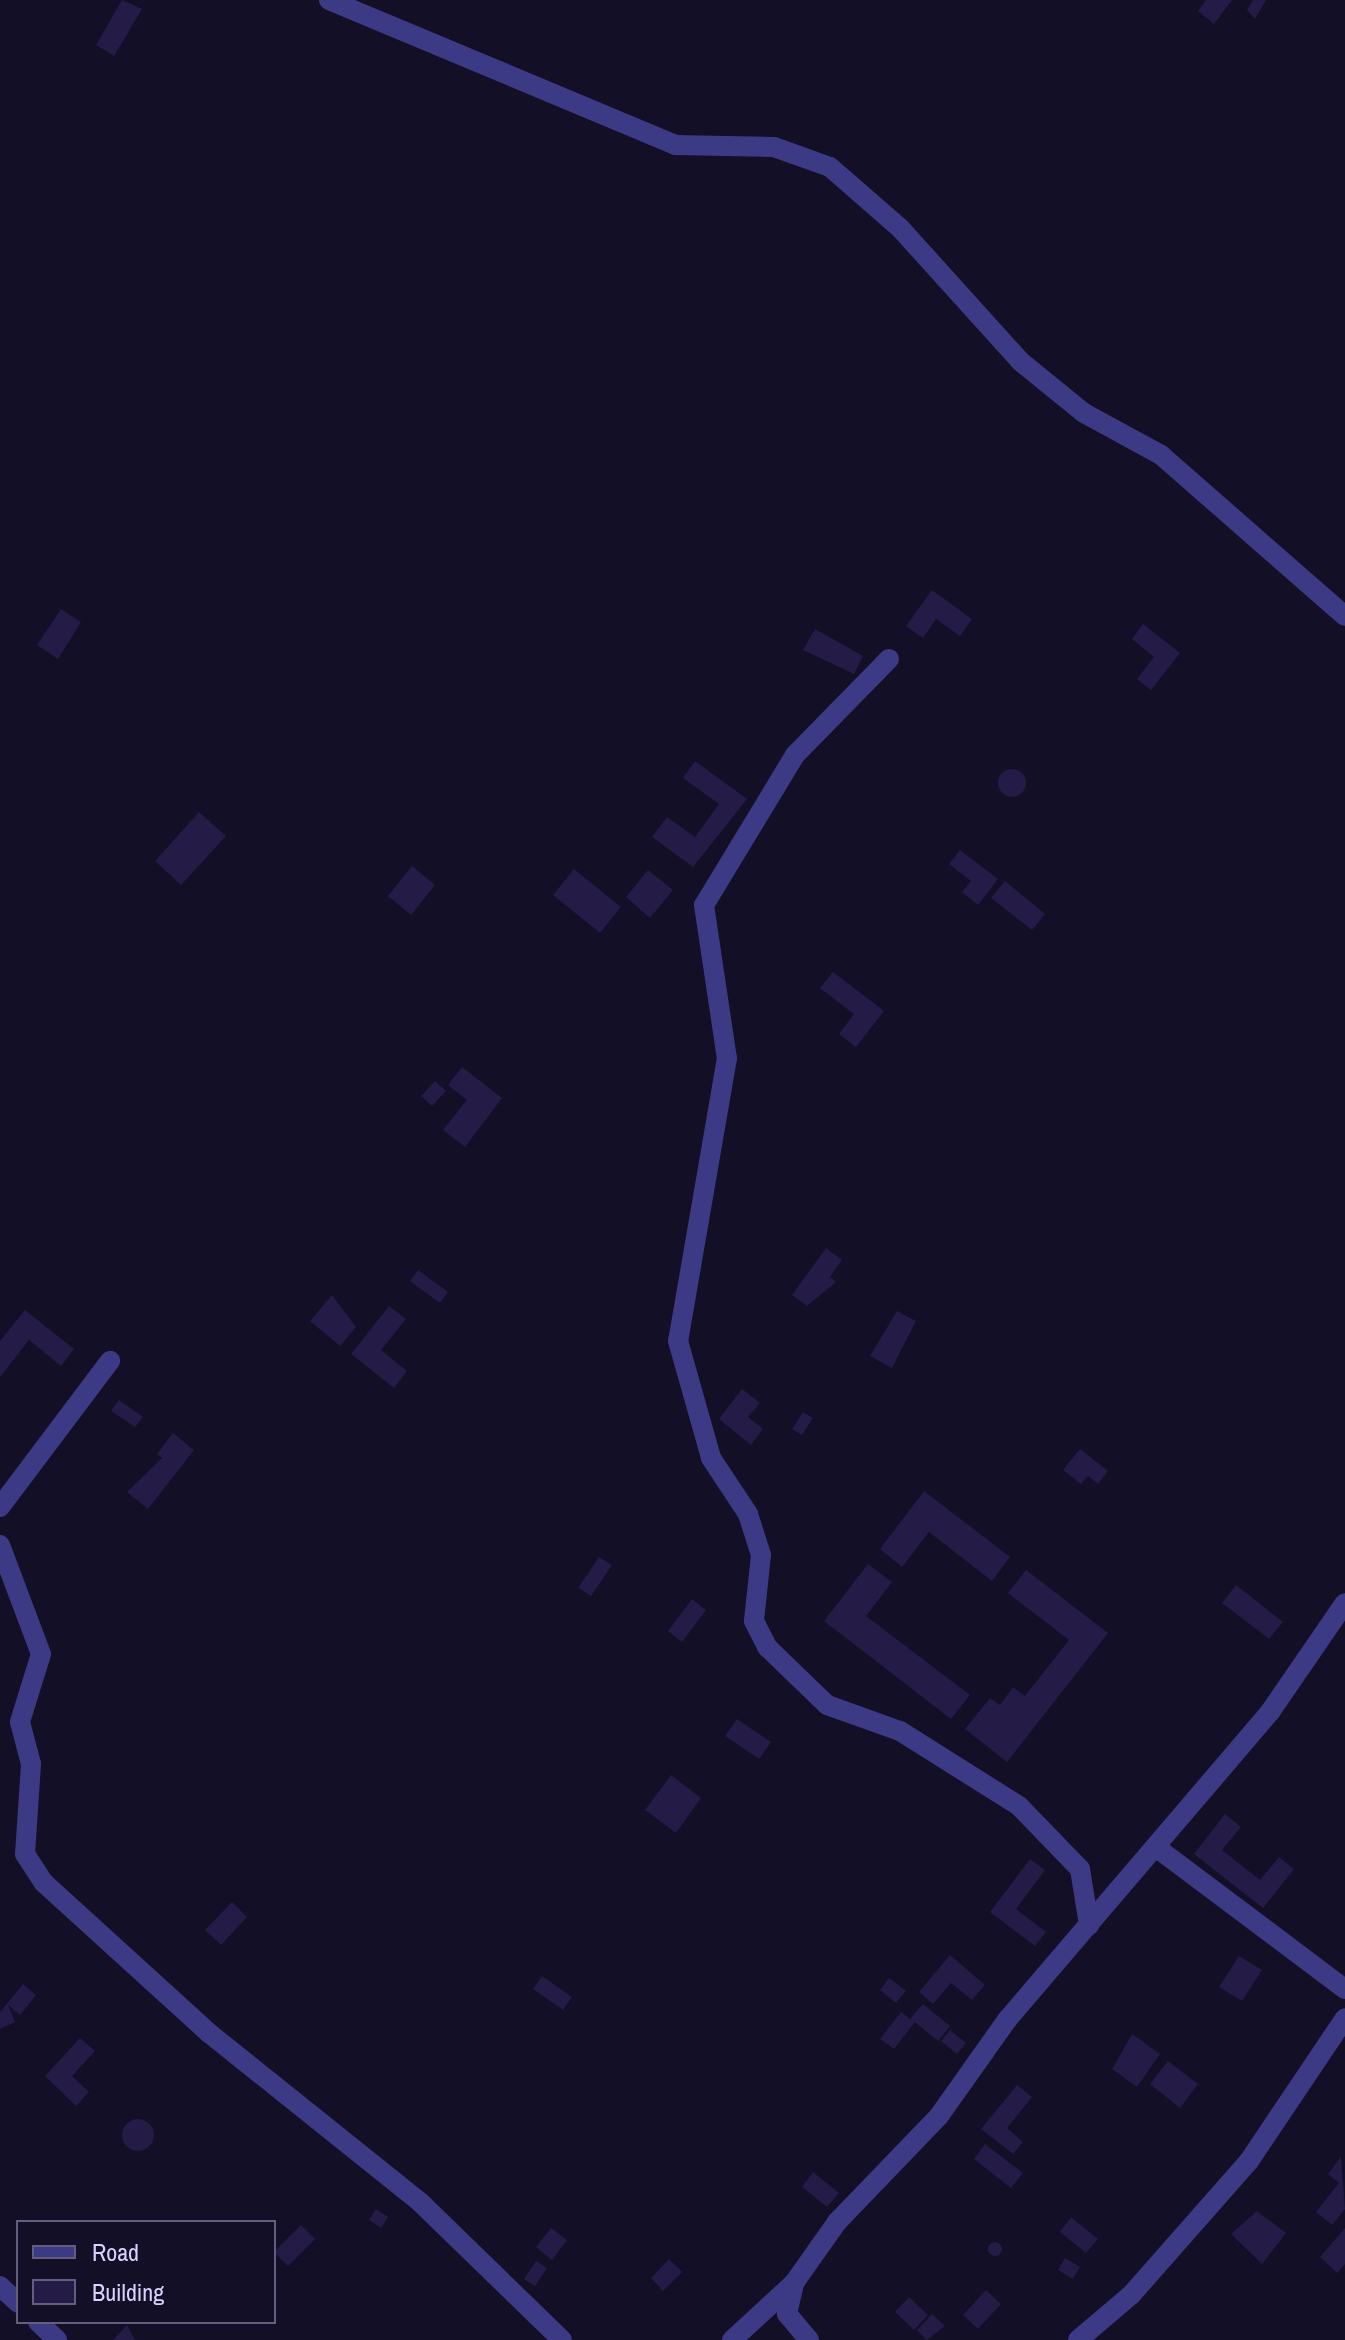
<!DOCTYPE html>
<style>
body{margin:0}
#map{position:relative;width:1345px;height:2340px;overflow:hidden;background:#130f26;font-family:"Archivo Narrow",sans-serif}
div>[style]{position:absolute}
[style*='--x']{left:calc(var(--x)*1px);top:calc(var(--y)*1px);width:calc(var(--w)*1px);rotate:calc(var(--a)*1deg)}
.building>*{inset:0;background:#241b47}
.round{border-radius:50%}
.minor>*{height:20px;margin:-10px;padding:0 10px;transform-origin:10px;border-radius:10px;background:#3d3a85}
span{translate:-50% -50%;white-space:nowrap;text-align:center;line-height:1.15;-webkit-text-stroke:6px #130f26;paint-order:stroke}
.legend{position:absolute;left:16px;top:2220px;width:260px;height:104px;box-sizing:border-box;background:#130f26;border:2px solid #625e7d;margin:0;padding:10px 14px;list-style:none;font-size:24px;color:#d9d4ff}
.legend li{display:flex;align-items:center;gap:16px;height:40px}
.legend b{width:40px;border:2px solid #625e7d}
</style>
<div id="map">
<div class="building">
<div style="clip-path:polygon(122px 0,142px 9px,114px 56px,96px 45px)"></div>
<div style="clip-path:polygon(1206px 0,1232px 0,1214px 24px,1198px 11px)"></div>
<div style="clip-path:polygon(1253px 0,1266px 0,1255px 19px,1247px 10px)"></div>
<div style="clip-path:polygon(932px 590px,972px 619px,960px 636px,936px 619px,923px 638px,906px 626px)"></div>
<div style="clip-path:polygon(61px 609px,81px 622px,58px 659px,37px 645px)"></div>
<div style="clip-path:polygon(1143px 624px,1180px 653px,1151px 690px,1137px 679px,1154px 657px,1132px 639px)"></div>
<div style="clip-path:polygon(815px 629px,863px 656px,854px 674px,803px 650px)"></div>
<div style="clip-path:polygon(695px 761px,747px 799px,693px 867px,652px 837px,667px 817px,695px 837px,719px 804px,683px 778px)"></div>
<div class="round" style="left:998px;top:769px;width:28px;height:28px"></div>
<div style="clip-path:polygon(199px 812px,226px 836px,181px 885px,155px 861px)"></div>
<div style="clip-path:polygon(960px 850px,998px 879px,978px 905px,962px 892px,971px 881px,949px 864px)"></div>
<div style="clip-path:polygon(412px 866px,435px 885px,411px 915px,388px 896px)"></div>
<div style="clip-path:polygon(574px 869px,621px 907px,600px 933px,553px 895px)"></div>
<div style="clip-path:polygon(648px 870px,673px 890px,650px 918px,626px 897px)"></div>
<div style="clip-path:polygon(1005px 881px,1045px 914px,1032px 930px,991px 898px)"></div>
<div style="clip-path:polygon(833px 972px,884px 1011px,856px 1047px,839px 1034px,854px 1014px,820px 988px)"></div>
<div style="clip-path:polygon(462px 1067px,502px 1098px,465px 1147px,443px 1130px,467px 1100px,448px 1085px)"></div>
<div style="clip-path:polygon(435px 1081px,446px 1091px,432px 1106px,421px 1096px)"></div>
<div style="clip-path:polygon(826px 1248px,842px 1260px,830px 1277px,836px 1282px,807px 1306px,792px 1295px)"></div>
<div style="clip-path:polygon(418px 1270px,448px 1292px,440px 1303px,410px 1281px)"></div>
<div style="clip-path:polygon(332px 1295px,356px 1327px,340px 1346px,310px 1321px)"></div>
<div style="clip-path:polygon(389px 1306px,406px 1319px,381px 1350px,407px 1371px,394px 1388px,351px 1354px)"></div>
<div style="clip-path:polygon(25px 1310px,74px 1349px,61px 1366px,29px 1340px,0 1377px,0 1341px)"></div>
<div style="clip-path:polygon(897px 1311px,916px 1321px,892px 1368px,870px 1356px)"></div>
<div style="clip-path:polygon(742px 1389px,760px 1403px,748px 1417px,763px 1429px,751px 1445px,719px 1419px)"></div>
<div style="clip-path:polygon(119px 1400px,143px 1417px,135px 1427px,111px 1411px)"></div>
<div style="clip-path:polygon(803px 1412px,813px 1418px,802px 1435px,792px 1429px)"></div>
<div style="clip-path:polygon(173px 1433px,194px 1450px,148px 1509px,127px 1492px,162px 1458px,157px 1454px)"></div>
<div style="clip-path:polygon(1080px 1449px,1108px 1471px,1098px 1484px,1088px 1476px,1081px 1484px,1063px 1470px)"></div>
<div style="clip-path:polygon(924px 1491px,1010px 1557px,992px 1581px,929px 1532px,902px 1567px,880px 1549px)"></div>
<div style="clip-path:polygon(599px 1557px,612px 1565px,591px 1596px,578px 1588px)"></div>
<div style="clip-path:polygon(868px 1564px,892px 1582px,866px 1616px,970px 1695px,951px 1719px,824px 1621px)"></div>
<div style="clip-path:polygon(1026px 1570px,1108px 1633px,1007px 1762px,965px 1729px,990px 1698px,1000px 1705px,1013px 1687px,1025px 1696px,1069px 1640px,1008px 1593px)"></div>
<div style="clip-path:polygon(1236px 1585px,1283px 1622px,1269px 1639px,1222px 1603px)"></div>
<div style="clip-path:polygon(692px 1599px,706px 1610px,682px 1642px,668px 1631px)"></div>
<div style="clip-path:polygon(737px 1719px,771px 1742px,759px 1759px,725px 1736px)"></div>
<div style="clip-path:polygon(671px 1775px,701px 1798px,676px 1833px,645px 1810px)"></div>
<div style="clip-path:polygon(1225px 1814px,1241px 1827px,1222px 1850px,1260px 1880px,1279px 1857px,1294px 1869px,1263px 1908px,1194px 1854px)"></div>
<div style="clip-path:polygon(1030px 1859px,1045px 1870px,1016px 1909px,1046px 1932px,1035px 1946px,990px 1912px)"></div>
<div style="clip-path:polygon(232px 1902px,247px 1917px,221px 1945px,205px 1930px)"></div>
<div style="clip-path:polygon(950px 1955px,985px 1985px,972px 2000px,951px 1983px,933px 2004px,919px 1992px)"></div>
<div style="clip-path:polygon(1239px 1956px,1262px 1970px,1242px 2001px,1219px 1987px)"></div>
<div style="clip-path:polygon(542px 1976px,572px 1997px,563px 2010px,533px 1989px)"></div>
<div style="clip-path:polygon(889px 1978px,906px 1991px,896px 2003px,880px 1990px)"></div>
<div style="clip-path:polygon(23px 1984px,36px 1995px,20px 2015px,8px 2005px,15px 2022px,0 2029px,0 2012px)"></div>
<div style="clip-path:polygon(923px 2004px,950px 2026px,938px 2041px,915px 2022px,894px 2049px,880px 2039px,901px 2012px,910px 2019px)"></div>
<div style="clip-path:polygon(950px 2030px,966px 2043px,957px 2054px,941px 2041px)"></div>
<div style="clip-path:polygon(1132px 2034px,1160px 2054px,1137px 2087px,1112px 2069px)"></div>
<div style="clip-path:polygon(80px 2038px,95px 2051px,72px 2076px,89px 2092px,76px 2106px,45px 2076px)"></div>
<div style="clip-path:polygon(1168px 2061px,1198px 2084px,1180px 2108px,1150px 2084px)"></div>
<div style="clip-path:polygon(1017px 2085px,1032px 2097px,1007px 2128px,1023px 2142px,1013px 2154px,981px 2129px)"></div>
<div class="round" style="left:122px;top:2119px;width:32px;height:32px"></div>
<div style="clip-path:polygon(985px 2144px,1023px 2173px,1011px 2188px,974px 2159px)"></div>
<div style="clip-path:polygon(1341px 2157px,1345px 2209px,1332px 2225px,1316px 2212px,1339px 2183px,1328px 2174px)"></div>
<div style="clip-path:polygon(813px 2172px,839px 2193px,827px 2207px,802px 2187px)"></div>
<div style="clip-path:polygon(376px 2209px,388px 2217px,381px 2228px,369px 2220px)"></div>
<div style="clip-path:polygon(1257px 2211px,1286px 2233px,1262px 2264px,1231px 2234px)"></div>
<div style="clip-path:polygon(1071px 2217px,1098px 2239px,1086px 2253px,1060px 2232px)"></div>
<div style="clip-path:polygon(301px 2225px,315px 2239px,288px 2266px,274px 2252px)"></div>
<div style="clip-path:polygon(551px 2228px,567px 2240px,552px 2260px,536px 2247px)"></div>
<div style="clip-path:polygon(1345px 2228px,1345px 2264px,1337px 2273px,1320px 2257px)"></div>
<div class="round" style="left:988px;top:2242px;width:14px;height:14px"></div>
<div style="clip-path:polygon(1065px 2258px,1080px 2267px,1073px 2279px,1058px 2270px)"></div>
<div style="clip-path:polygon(669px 2259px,682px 2272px,663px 2291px,651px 2278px)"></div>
<div style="clip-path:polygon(536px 2261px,547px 2268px,535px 2286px,524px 2279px)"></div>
<div style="clip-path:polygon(986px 2290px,1001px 2304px,978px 2329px,963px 2315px)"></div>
<div style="clip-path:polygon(909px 2297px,928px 2315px,914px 2330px,895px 2312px)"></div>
<div style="clip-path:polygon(932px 2314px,945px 2326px,927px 2340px,917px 2330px)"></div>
<div style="clip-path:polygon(127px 2325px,135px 2340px,113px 2340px)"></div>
</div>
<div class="minor">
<div style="--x:329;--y:0;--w:375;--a:22.7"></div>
<div style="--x:675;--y:145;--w:99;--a:1.2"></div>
<div style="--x:774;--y:147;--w:59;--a:19.7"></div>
<div style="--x:830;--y:167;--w:93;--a:41.1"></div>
<div style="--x:900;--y:228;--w:179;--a:47.9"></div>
<div style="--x:1020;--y:361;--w:82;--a:39.1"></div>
<div style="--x:1084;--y:413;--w:88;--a:28.6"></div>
<div style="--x:1161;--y:455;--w:244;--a:41.2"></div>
<div style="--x:889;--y:659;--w:134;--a:134.4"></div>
<div style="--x:795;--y:755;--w:175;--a:121.2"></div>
<div style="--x:704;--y:905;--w:155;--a:81.5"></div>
<div style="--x:727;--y:1058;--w:287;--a:99.8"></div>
<div style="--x:678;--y:1341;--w:122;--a:74.2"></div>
<div style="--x:711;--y:1458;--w:67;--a:56.5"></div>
<div style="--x:748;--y:1514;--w:43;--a:72.4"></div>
<div style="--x:761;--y:1555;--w:66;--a:96.1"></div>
<div style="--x:754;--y:1621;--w:29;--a:63"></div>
<div style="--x:767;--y:1647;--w:83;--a:44"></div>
<div style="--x:827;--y:1705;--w:77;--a:19.6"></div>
<div style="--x:900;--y:1731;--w:141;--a:32.2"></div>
<div style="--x:1019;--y:1806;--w:88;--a:45.9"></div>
<div style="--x:1080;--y:1869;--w:57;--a:80.9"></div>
<div style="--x:0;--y:1507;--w:183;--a:-53"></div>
<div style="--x:0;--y:1545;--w:116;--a:69.4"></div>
<div style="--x:41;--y:1654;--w:71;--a:107.2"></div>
<div style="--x:20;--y:1722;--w:43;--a:75.3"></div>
<div style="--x:31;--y:1764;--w:90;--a:93.8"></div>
<div style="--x:25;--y:1854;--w:33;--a:57"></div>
<div style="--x:43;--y:1882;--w:224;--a:42.3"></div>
<div style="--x:209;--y:2033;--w:270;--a:38.7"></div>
<div style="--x:420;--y:2202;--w:198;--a:44.2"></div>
<div style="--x:1157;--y:1848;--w:235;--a:36.9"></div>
<div style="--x:0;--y:2286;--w:25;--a:43"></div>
<div style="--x:38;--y:2322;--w:26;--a:43"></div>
<div style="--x:732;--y:2340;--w:84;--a:-42.6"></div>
<div style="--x:809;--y:2340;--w:34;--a:-130"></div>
<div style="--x:787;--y:2314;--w:32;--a:-77"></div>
<div style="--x:794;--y:2283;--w:75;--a:-54.8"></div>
<div style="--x:837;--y:2222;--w:147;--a:-46.1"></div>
<div style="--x:939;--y:2116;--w:118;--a:-54.7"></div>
<div style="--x:1007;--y:2020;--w:405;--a:-49.5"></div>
<div style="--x:1270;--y:1712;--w:132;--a:-55.5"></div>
<div style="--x:1078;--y:2340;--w:70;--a:-40.3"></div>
<div style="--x:1131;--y:2295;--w:179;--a:-48.6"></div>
<div style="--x:1249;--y:2161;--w:172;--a:-56.1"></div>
</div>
<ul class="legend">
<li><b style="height:10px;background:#3d3a85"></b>Road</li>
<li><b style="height:22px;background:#241b47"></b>Building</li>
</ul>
</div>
